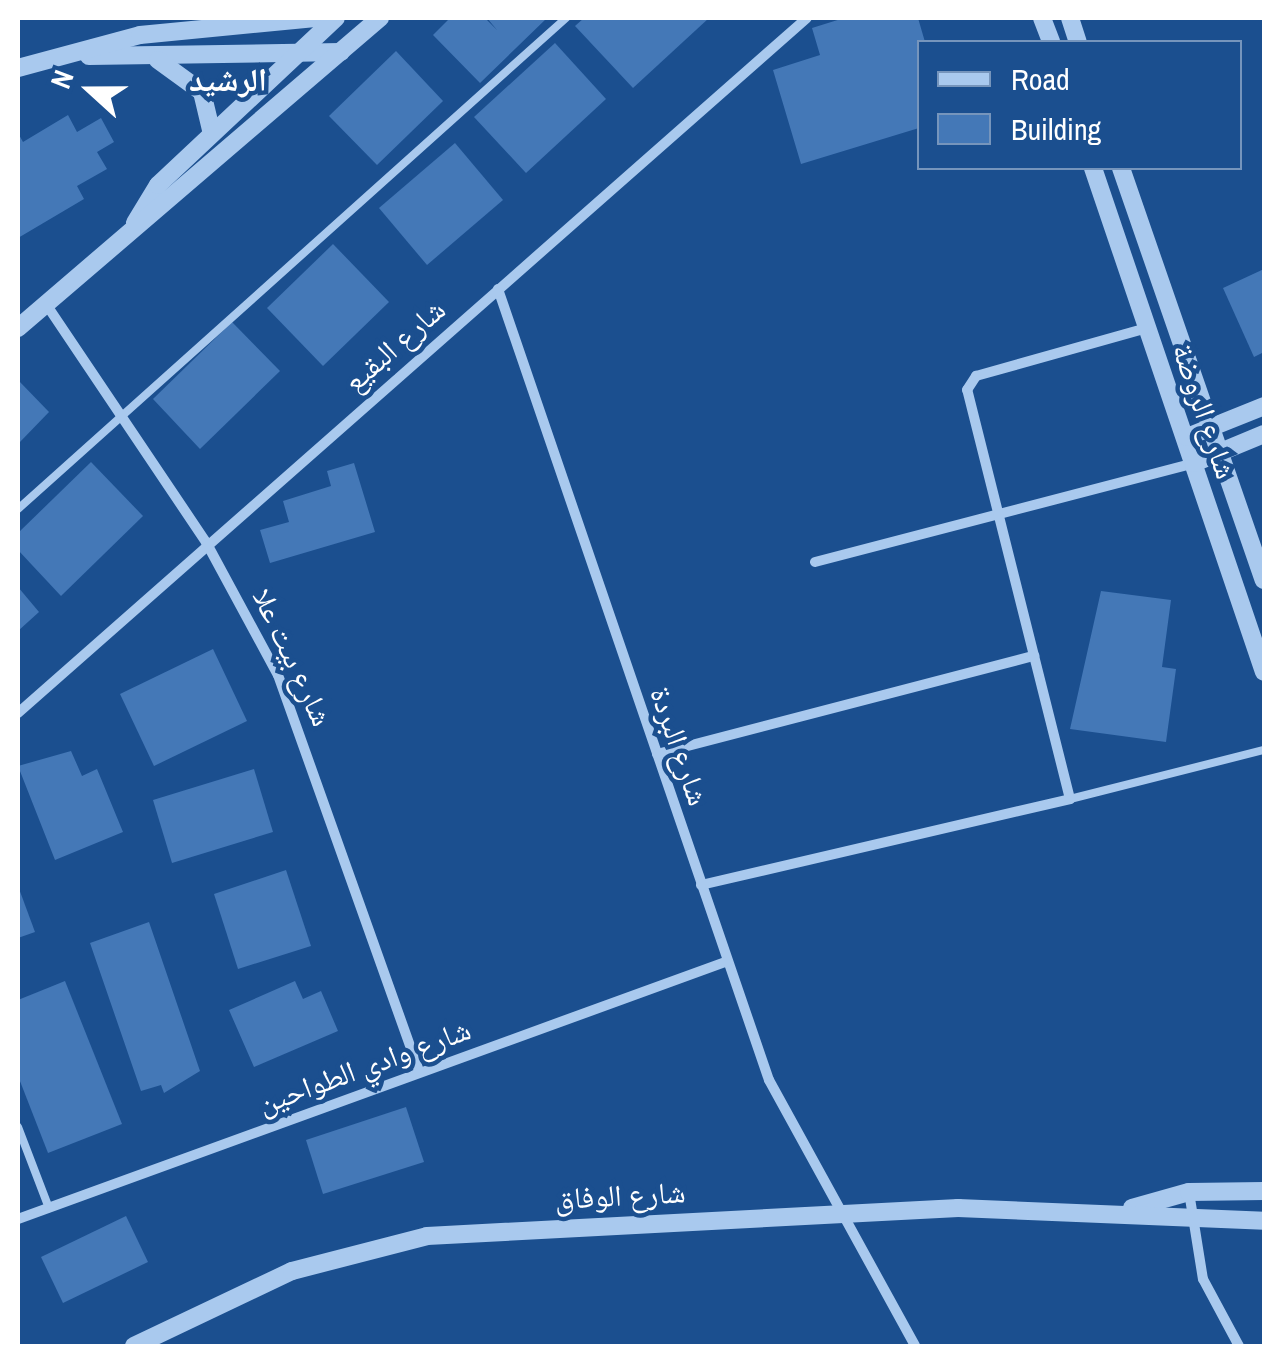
<!DOCTYPE html>
<meta charset="utf-8">
<style>
body{margin:0}
#map{position:relative;width:1282px;height:1364px;overflow:hidden;background:#1b4f8f;font-family:"Archivo Narrow","Noto Naskh Arabic",sans-serif}
div>[style]{position:absolute}
[style*='--x']{left:calc(var(--x)*1px);top:calc(var(--y)*1px);width:calc(var(--w)*1px);rotate:calc(var(--a)*1deg)}
.building>*{inset:0;background:#4478b7}
.service>*{height:8px;margin:-4px;padding:0 4px;transform-origin:4px;border-radius:4px;background:#a9c9ee}
.minor>*{height:10px;margin:-5px;padding:0 5px;transform-origin:5px;border-radius:5px;background:#a9c9ee}
.tertiary>*{height:18px;margin:-9px;padding:0 9px;transform-origin:9px;border-radius:9px;background:#a9c9ee}
span{translate:-50% -50%;white-space:nowrap;text-align:center;line-height:1.15;-webkit-text-stroke:9px #1b4f8f;paint-order:stroke}
.street-label{font-size:30px;color:#fff}
.neighbourhood-label{font-size:32px;color:#fff;font-weight:700}
.frame{position:absolute;inset:0;border:20px solid #fff;pointer-events:none}
.legend{position:absolute;left:917px;top:40px;width:325px;height:130px;box-sizing:border-box;background:#1b4f8f;border:2px solid #7695bc;margin:0;padding:12px 18px;list-style:none;font-size:30px;color:#fff}
.legend li{display:flex;align-items:center;gap:20px;height:50px}
.legend b{width:50px;border:2px solid #7695bc}
.north{position:absolute;left:40px;top:40px;width:100px;height:100px;-webkit-text-stroke:8px #1b4f8f;paint-order:stroke;rotate:291deg;font-size:28px;font-weight:700;line-height:40px;text-align:center;color:#fff}
.north::after{content:'';display:block;margin:auto;width:35px;height:45px;background:#fff;clip-path:polygon(50% 0,100% 100%,50% 72%,0 100%)}
</style>
<div id="map">
<div class="building">
<div style="clip-path:polygon(450px 18px,485px 18px,497px 30px,487px 18px,547px 18px,480px 83px,433px 35px)"></div>
<div style="clip-path:polygon(584px 18px,709px 18px,633px 88px,575px 26px)"></div>
<div style="clip-path:polygon(844px 18px,918px 18px,925px 42px,919px 128px,801px 164px,773px 70px,820px 55px,812px 28px)"></div>
<div style="clip-path:polygon(555px 43px,606px 99px,526px 173px,474px 117px)"></div>
<div style="clip-path:polygon(396px 51px,443px 101px,377px 165px,329px 116px)"></div>
<div style="clip-path:polygon(68px 115px,77px 132px,101px 118px,114px 142px,97px 152px,107px 169px,77px 186px,84px 199px,18px 238px,18px 133px,23px 142px)"></div>
<div style="clip-path:polygon(455px 143px,503px 200px,427px 265px,379px 208px)"></div>
<div style="clip-path:polygon(333px 244px,389px 302px,323px 366px,267px 308px)"></div>
<div style="clip-path:polygon(1264px 269px,1264px 352px,1254px 357px,1223px 288px)"></div>
<div style="clip-path:polygon(232px 322px,280px 371px,200px 449px,153px 399px)"></div>
<div style="clip-path:polygon(18px 380px,49px 412px,18px 444px)"></div>
<div style="clip-path:polygon(91px 462px,143px 516px,61px 596px,18px 550px,18px 533px)"></div>
<div style="clip-path:polygon(354px 463px,375px 532px,270px 563px,260px 530px,289px 522px,283px 501px,331px 486px,327px 471px)"></div>
<div style="clip-path:polygon(18px 587px,39px 612px,18px 631px)"></div>
<div style="clip-path:polygon(1101px 591px,1171px 600px,1162px 667px,1176px 669px,1166px 742px,1070px 729px)"></div>
<div style="clip-path:polygon(213px 649px,247px 721px,154px 766px,120px 694px)"></div>
<div style="clip-path:polygon(71px 751px,82px 776px,97px 769px,123px 832px,55px 860px,18px 766px)"></div>
<div style="clip-path:polygon(254px 769px,273px 832px,172px 863px,153px 800px)"></div>
<div style="clip-path:polygon(286px 870px,311px 946px,238px 969px,214px 894px)"></div>
<div style="clip-path:polygon(18px 886px,35px 932px,18px 938px)"></div>
<div style="clip-path:polygon(149px 922px,200px 1071px,164px 1093px,161px 1085px,141px 1091px,90px 943px)"></div>
<div style="clip-path:polygon(65px 981px,122px 1124px,48px 1153px,18px 1076px,18px 1000px)"></div>
<div style="clip-path:polygon(295px 981px,303px 999px,321px 991px,338px 1031px,254px 1067px,229px 1010px)"></div>
<div style="clip-path:polygon(406px 1107px,424px 1162px,323px 1194px,306px 1140px)"></div>
<div style="clip-path:polygon(126px 1216px,148px 1262px,63px 1303px,41px 1257px)"></div>
</div>
<div class="service">
<div style="--x:18;--y:509;--w:736;--a:-41.86"></div>
<div style="--x:1070;--y:799;--w:200;--a:-14.2"></div>
<div style="--x:18;--y:1127;--w:87;--a:69.1"></div>
</div>
<div class="minor">
<div style="--x:498;--y:289;--w:836;--a:71.09"></div>
<div style="--x:769;--y:1080;--w:303;--a:61.2"></div>
<div style="--x:46;--y:304;--w:287;--a:56.1"></div>
<div style="--x:206;--y:542;--w:151;--a:61.6"></div>
<div style="--x:278;--y:675;--w:420;--a:70.4"></div>
<div style="--x:815;--y:562;--w:392;--a:-14.6"></div>
<div style="--x:18;--y:713;--w:1051;--a:-41.38"></div>
<div style="--x:657;--y:754;--w:390;--a:-14.6"></div>
<div style="--x:701;--y:885;--w:379;--a:-13.1"></div>
<div style="--x:1070;--y:799;--w:422;--a:-104.1"></div>
<div style="--x:967;--y:390;--w:17;--a:-57"></div>
<div style="--x:976;--y:376;--w:178;--a:-15.7"></div>
<div style="--x:1189;--y:1192;--w:88;--a:80.9"></div>
<div style="--x:1203;--y:1279;--w:76;--a:61.8"></div>
<div style="--x:18;--y:1219;--w:755;--a:-19.97"></div>
</div>
<div class="tertiary">
<div style="--x:1042;--y:18;--w:26;--a:69"></div>
<div style="--x:1070;--y:18;--w:25;--a:72"></div>
<div style="--x:89;--y:56;--w:252;--a:-0.9"></div>
<div style="--x:158;--y:60;--w:54;--a:36"></div>
<div style="--x:202;--y:92;--w:43;--a:76.6"></div>
<div style="--x:18;--y:68;--w:126;--a:-15.1"></div>
<div style="--x:140;--y:35;--w:176;--a:-5.5"></div>
<div style="--x:1093;--y:168;--w:532;--a:71.26"></div>
<div style="--x:1121;--y:168;--w:436;--a:70.9"></div>
<div style="--x:135;--y:223;--w:44;--a:-58.8"></div>
<div style="--x:158;--y:185;--w:244;--a:-43.2"></div>
<div style="--x:18;--y:328;--w:477;--a:-40.6"></div>
<div style="--x:1187;--y:437;--w:83;--a:-21.9"></div>
<div style="--x:1194;--y:463;--w:76;--a:-22.5"></div>
<div style="--x:1132;--y:1208;--w:59;--a:-15.7"></div>
<div style="--x:1189;--y:1192;--w:75;--a:-0.8"></div>
<div style="--x:134;--y:1346;--w:175;--a:-25.4"></div>
<div style="--x:292;--y:1271;--w:139;--a:-14.5"></div>
<div style="--x:427;--y:1236;--w:532;--a:-3.02"></div>
<div style="--x:958;--y:1208;--w:306;--a:2.4"></div>
</div>
<div class="street-label">
<span style="left:394px;top:345px;rotate:-41deg">شارع البقيع</span>
<span style="left:1205px;top:411px;rotate:71deg">شارع الروضة</span>
<span style="left:293px;top:657px;rotate:65deg">شارع بيت علا</span>
<span style="left:680px;top:746px;rotate:71deg">شارع البردة</span>
<span style="left:364px;top:1066px;rotate:-20deg">شارع وادي الطواحين</span>
<span style="left:620px;top:1195px;rotate:-3deg">شارع الوفاق</span>
</div>
<div class="neighbourhood-label">
<span style="left:228px;top:80px">الرشيد</span>
</div>
<div class="frame"></div>
<ul class="legend">
<li><b style="height:12px;background:#a9c9ee"></b>Road</li>
<li><b style="height:28px;background:#4478b7"></b>Building</li>
</ul>
<div class="north">N</div>
</div>
